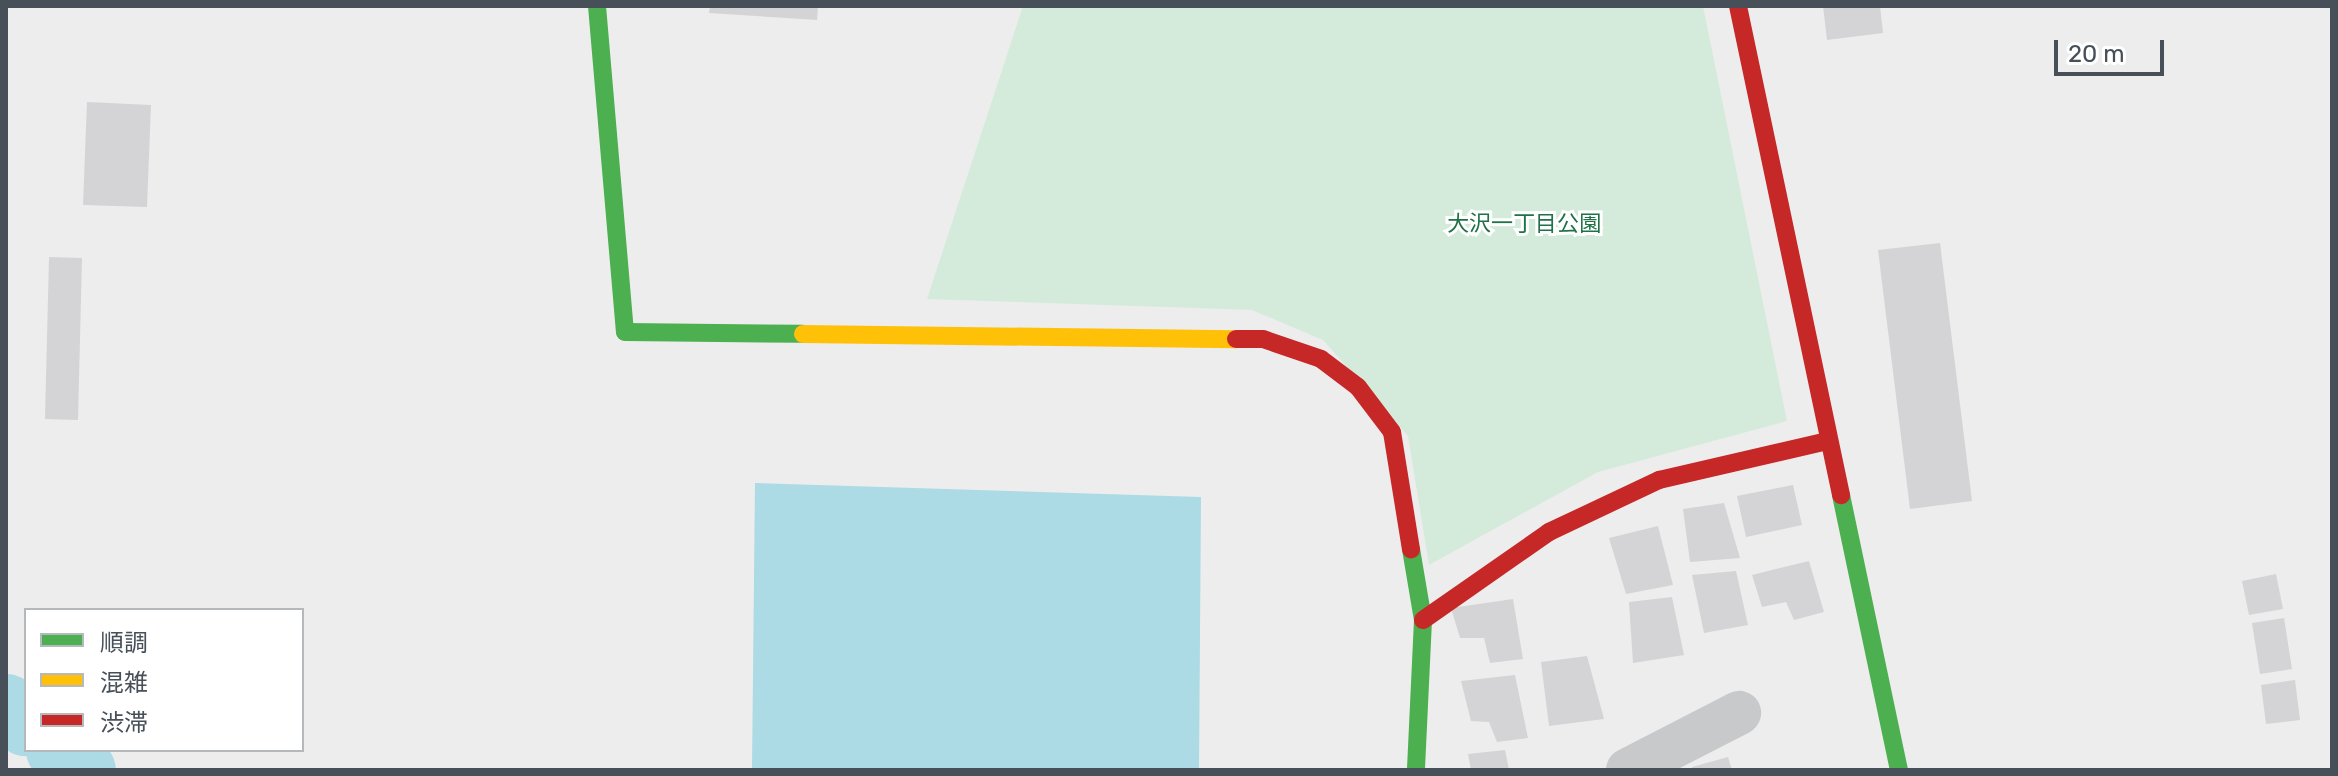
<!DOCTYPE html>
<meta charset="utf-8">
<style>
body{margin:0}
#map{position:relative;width:2338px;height:776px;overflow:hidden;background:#eeeded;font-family:Rubik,"Noto Sans JP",sans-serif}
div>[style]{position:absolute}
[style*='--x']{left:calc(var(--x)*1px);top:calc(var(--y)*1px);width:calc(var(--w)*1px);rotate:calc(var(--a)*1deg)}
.green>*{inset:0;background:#d4ebdc}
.water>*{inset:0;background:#acdae5}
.river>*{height:66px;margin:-33px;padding:0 33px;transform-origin:33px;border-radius:33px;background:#acdae5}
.building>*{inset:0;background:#d4d4d6}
.street>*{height:44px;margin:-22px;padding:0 22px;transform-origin:22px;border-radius:22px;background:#c8c9cb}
.fast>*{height:18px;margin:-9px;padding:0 9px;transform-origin:9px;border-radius:9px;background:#4caf50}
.slow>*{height:18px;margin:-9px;padding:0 9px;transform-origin:9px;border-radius:9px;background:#ffc107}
.jam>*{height:18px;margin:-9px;padding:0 9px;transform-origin:9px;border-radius:9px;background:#c62828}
span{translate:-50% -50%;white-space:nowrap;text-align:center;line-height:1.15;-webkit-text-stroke:6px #fff;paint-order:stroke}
.park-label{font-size:22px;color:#1f7147}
.frame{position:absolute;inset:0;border:8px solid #475058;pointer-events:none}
.legend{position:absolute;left:24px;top:608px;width:280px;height:144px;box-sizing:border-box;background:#fff;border:2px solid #b5b9bc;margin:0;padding:10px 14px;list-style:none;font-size:24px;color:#475058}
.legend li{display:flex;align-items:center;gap:16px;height:40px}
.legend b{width:40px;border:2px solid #b5b9bc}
.scale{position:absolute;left:2054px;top:40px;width:110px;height:36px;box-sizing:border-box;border:4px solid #475058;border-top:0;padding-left:10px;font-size:24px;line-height:28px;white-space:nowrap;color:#475058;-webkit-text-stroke:6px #fff;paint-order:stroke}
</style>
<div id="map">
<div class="green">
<div style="clip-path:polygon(1023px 6px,1703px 6px,1787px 421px,1598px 472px,1429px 565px,1408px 436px,1323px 340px,1252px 310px,927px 299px)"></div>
</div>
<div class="water">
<div style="clip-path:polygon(755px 483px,1201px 497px,1199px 770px,752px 770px)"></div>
</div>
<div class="river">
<div style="--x:6;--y:707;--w:26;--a:39"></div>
<div style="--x:59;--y:750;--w:31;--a:40"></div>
</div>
<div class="building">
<div style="clip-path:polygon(710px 6px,818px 6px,817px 20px,709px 13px)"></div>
<div style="clip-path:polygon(1823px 6px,1880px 6px,1883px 33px,1827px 40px)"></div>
<div style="clip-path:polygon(87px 102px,151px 105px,147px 207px,83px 205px)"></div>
<div style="clip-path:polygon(1940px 243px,1972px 501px,1910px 509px,1878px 250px)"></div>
<div style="clip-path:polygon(49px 257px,82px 258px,78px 420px,45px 419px)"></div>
<div style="clip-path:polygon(1793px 485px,1802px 525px,1746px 537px,1737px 496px)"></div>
<div style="clip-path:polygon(1724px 503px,1740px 558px,1690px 562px,1683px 509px)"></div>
<div style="clip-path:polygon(1658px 526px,1673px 585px,1626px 594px,1609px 538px)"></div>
<div style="clip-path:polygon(1809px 561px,1824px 612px,1794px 620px,1786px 602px,1762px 607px,1752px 575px)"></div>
<div style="clip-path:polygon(1736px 571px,1748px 625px,1704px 633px,1692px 575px)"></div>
<div style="clip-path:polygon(2276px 574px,2283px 609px,2249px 615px,2242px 581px)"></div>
<div style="clip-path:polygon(1672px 597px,1684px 655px,1633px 663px,1629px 602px)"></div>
<div style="clip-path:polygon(1513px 599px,1523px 659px,1490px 663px,1484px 638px,1460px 638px,1451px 608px)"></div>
<div style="clip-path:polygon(2284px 618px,2292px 669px,2260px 674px,2252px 623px)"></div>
<div style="clip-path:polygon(1587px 656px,1604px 719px,1549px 726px,1541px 662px)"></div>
<div style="clip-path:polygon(1515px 675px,1528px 738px,1497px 742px,1489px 722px,1471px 721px,1461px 681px)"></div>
<div style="clip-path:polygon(2295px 680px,2300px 720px,2266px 724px,2261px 685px)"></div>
<div style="clip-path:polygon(1505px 750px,1509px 770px,1471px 770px,1468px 754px)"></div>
<div style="clip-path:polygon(1728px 757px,1732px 770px,1692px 770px,1692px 767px)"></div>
</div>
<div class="street">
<div style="--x:1628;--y:770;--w:125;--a:-27.2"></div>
</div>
<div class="fast">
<div style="--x:597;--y:6;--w:327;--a:85.1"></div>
<div style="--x:625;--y:332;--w:178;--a:0.6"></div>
<div style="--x:1841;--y:495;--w:281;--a:78.1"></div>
<div style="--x:1411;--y:549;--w:72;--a:80.4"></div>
<div style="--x:1423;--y:620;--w:150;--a:92.7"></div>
</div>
<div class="slow">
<div style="--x:803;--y:334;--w:433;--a:0.7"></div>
</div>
<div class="jam">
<div style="--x:1738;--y:6;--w:500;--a:78.1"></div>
<div style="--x:1236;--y:339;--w:27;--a:0"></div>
<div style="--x:1263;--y:339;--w:61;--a:19"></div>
<div style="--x:1321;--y:359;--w:46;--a:37.1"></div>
<div style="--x:1358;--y:387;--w:56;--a:52.9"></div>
<div style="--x:1392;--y:432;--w:119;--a:80.8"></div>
<div style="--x:1423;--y:620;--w:154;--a:-34.9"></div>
<div style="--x:1549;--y:532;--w:122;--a:-25.3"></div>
<div style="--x:1659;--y:480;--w:173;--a:-13"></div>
</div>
<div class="park-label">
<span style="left:1524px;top:224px">大沢一丁目公園</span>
</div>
<div class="frame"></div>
<ul class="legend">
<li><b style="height:10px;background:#4caf50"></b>順調</li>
<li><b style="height:10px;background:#ffc107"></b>混雑</li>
<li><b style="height:10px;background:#c62828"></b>渋滞</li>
</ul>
<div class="scale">20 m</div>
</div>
